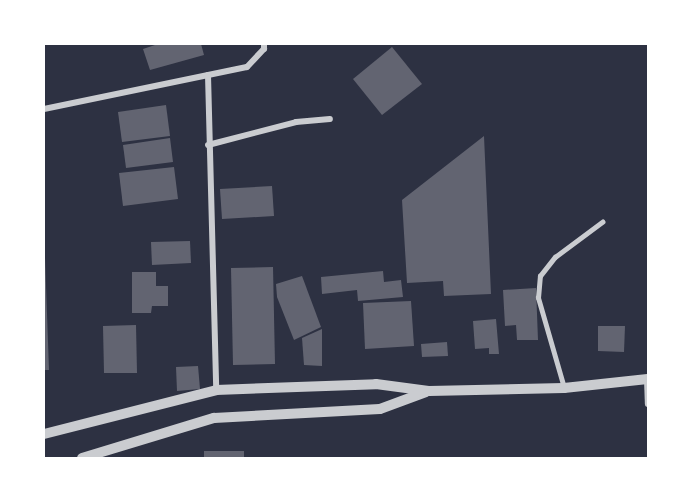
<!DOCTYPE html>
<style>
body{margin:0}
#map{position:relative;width:692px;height:502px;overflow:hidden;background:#2d3142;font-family:Merriweather,serif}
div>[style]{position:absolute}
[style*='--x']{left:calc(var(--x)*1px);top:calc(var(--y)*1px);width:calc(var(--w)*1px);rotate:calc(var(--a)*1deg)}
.building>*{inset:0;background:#626471}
.service>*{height:4.5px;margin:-2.25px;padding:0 2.25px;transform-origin:2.25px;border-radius:2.25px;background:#caccd0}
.minor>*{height:6px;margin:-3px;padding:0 3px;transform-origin:3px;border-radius:3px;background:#caccd0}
.tertiary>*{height:10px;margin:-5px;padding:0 5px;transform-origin:5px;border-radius:5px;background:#caccd0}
span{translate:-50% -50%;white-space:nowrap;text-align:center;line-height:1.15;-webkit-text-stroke:5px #fff;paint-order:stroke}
.frame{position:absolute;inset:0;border:45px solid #fff;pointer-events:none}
</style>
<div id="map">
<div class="building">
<div style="clip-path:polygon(158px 44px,201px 44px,204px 55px,150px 70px,143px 49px)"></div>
<div style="clip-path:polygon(392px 47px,422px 84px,382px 115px,353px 79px)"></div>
<div style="clip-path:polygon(166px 105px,170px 136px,122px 142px,118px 112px)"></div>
<div style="clip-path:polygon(484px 136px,491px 294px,444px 296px,443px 281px,407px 283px,402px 200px)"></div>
<div style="clip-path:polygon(170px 138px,173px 162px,126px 168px,123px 145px)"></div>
<div style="clip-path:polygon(174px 167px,178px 199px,123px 206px,119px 173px)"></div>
<div style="clip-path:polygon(272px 186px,274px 216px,222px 219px,220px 189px)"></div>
<div style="clip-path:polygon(44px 229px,49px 370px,44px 370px)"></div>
<div style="clip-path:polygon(190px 241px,191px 263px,152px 265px,151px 242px)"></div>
<div style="clip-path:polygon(273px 267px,275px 364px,233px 365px,231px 268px)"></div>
<div style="clip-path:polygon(383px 271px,384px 282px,401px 280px,403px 297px,358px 301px,357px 290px,322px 294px,321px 277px)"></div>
<div style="clip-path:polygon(132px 272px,156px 272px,156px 286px,168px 286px,168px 306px,152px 306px,151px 313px,132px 313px)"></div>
<div style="clip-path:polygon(302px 276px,321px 327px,294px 340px,277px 297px,276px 284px)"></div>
<div style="clip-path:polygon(536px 288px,538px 340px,517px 340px,516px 325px,505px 326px,503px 290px)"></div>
<div style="clip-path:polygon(411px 301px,414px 346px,365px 349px,363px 303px)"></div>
<div style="clip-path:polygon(496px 319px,499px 354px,489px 354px,489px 348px,475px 349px,473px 321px)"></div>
<div style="clip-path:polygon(136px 325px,137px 373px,104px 373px,103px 326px)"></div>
<div style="clip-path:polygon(598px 326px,625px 326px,624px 352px,598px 351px)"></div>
<div style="clip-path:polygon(322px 329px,322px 366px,304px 365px,302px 338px)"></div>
<div style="clip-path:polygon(447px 342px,448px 356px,422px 357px,421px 344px)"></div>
<div style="clip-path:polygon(198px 366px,200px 389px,177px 391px,176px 367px)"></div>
<div style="clip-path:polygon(204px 451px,244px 451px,244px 458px,204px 458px)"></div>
</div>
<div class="service">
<div style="--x:564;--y:388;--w:94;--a:-106.1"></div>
<div style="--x:538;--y:298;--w:22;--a:-85"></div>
<div style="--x:540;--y:276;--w:24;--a:-52"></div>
<div style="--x:555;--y:257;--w:59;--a:-36.7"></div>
</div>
<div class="minor">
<div style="--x:208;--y:75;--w:315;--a:88.5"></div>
<div style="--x:44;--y:109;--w:207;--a:-11.7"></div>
<div style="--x:247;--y:67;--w:25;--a:-47"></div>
<div style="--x:264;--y:49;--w:5;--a:-90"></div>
<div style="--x:208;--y:145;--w:91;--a:-14.6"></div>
<div style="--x:296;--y:122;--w:34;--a:-5"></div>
<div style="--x:647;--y:379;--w:25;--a:88"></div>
</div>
<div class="tertiary">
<div style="--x:44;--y:434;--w:178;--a:-14.3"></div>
<div style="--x:216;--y:390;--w:160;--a:-2.1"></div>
<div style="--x:376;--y:384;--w:53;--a:7.5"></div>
<div style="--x:429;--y:391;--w:135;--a:-1.3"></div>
<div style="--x:564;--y:388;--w:84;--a:-6.1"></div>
<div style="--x:82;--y:458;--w:138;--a:-16.9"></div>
<div style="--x:214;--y:418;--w:166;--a:-3.1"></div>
<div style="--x:380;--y:409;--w:49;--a:-20.3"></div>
</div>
<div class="frame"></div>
</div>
